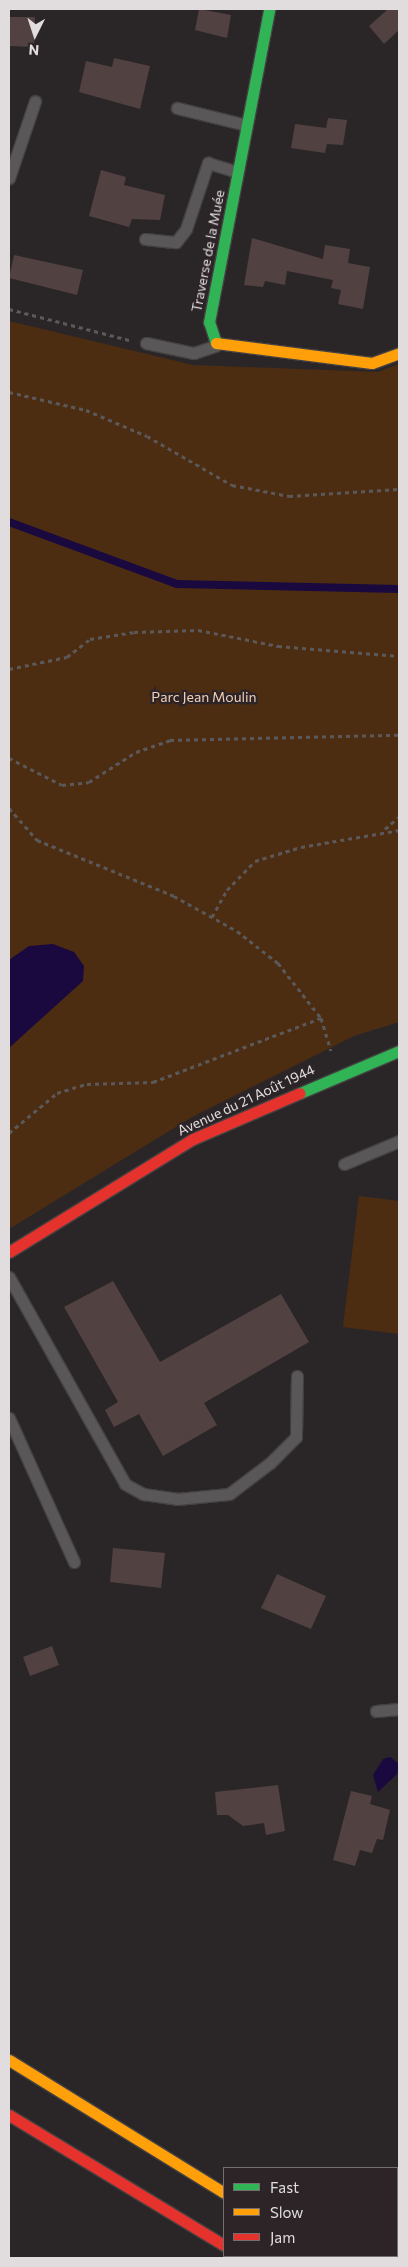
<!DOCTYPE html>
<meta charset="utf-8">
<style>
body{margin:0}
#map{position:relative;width:408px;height:2267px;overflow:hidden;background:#2a2628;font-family:Commissioner,sans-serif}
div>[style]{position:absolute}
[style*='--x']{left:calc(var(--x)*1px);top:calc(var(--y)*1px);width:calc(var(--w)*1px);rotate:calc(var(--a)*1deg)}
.green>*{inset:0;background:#4d2d12}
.water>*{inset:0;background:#19093f}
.stream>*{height:8px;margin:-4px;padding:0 4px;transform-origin:4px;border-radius:4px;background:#19093f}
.building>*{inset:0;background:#524141}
.path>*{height:3px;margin-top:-1.5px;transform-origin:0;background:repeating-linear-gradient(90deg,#5a5859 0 4px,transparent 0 8px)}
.roads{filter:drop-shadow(1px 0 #444142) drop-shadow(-1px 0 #444142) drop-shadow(0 1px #444142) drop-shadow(0 -1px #444142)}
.lane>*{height:11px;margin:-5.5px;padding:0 5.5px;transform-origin:5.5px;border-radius:5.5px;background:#5a5758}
.fast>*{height:11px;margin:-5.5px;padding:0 5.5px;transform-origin:5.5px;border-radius:5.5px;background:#30b455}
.slow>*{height:11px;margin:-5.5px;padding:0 5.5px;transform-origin:5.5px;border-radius:5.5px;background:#ff9f0a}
.jam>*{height:11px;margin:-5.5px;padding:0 5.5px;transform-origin:5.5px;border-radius:5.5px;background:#e5322d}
span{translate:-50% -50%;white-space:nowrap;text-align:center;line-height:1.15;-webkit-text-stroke:4.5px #2c2427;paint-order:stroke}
.street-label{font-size:14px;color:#e1dcde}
.park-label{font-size:14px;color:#f2cfb5}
.frame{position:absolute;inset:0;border:10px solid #e1dcde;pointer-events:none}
.legend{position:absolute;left:223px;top:2167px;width:175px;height:90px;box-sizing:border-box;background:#2c2427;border:1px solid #746e70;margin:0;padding:6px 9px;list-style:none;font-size:15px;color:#e1dcde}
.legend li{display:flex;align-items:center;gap:10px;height:25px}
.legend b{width:25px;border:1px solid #746e70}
.north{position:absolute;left:10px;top:10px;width:50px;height:50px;-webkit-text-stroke:4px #2c2427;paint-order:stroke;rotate:184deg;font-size:14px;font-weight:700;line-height:20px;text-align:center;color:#e1dcde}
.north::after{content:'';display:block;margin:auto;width:18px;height:22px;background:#e1dcde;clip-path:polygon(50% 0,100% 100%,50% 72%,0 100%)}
</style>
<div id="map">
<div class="green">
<div style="clip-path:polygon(9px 321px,193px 365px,378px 372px,399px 364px,399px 1022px,354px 1036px,192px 1117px,9px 1229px)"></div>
<div style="clip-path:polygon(359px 1196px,399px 1201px,399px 1334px,343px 1327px)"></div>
</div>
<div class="water">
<div style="clip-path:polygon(53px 944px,74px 952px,84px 966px,83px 981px,9px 1048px,9px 960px,29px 946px)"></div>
<div style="clip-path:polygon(390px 1757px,399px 1764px,397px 1774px,378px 1792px,373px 1775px,383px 1759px)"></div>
</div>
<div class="stream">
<div style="--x:9;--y:522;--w:179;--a:20.3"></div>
<div style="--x:177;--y:584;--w:222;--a:1.3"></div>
</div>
<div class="building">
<div style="clip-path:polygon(199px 9px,231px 15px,227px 38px,195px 30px)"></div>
<div style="clip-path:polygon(388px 9px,399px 9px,399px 30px,384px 44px,369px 26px)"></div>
<div style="clip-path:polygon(9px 17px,35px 17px,34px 47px,9px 46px)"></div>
<div style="clip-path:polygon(114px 58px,150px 66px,140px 109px,79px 92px,86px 61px,112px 67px)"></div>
<div style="clip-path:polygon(328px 118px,347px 120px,343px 145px,327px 144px,325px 153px,291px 148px,295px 124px,326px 128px)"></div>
<div style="clip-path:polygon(101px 170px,126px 177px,124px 185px,165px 195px,160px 220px,132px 219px,129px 227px,89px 216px)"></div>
<div style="clip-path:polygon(252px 238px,323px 259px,325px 245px,350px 249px,348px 263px,370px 267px,363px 309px,338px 304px,341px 290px,331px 288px,333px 280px,287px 271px,285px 285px,265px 281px,263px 287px,244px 285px)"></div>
<div style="clip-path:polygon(14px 255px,83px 270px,77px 295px,9px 278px)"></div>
<div style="clip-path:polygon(113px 1281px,160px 1362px,281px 1294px,309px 1342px,204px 1403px,217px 1425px,163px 1456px,139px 1414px,114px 1427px,105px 1410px,118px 1402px,64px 1307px)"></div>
<div style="clip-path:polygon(113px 1548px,165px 1553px,161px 1588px,110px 1582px)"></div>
<div style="clip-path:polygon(277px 1574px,326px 1596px,311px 1629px,261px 1608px)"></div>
<div style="clip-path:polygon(52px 1646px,59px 1665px,30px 1676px,23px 1657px)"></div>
<div style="clip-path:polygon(278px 1785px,285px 1831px,266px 1835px,264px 1823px,243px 1826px,228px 1815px,217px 1815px,215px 1792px)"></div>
<div style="clip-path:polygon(351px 1791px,372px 1796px,370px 1804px,390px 1810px,383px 1840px,377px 1839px,372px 1853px,360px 1850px,355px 1866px,333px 1860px)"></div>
</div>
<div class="path">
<div style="--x:9;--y:309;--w:124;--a:14.5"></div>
<div style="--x:9;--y:392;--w:79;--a:13.2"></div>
<div style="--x:86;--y:410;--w:66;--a:23.1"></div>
<div style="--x:147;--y:436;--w:98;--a:30"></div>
<div style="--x:232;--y:485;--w:58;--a:10.9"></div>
<div style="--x:289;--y:496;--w:110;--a:-3.6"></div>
<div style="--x:9;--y:669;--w:59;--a:-11.7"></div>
<div style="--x:67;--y:657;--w:29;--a:-38"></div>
<div style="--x:90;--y:639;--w:45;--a:-9"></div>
<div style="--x:134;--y:632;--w:64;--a:-1.8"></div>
<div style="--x:198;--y:630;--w:82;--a:11.3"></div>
<div style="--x:278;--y:646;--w:121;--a:4.7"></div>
<div style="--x:9;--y:758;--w:59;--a:27"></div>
<div style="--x:62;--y:785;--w:27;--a:-6"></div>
<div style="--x:89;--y:782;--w:56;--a:-32.6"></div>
<div style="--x:136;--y:752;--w:36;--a:-19"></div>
<div style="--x:170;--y:740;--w:229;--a:-1.3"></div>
<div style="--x:9;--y:808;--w:43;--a:48.8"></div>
<div style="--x:37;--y:840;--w:148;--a:22.2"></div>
<div style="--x:174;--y:896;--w:72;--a:29.1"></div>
<div style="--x:237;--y:931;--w:52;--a:38"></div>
<div style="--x:278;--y:963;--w:70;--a:52"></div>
<div style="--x:321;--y:1018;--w:34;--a:73"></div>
<div style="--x:385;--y:829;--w:18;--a:-41"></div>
<div style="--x:212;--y:917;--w:31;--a:-61"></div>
<div style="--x:227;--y:890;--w:40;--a:-46"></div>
<div style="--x:255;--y:861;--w:48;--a:-16.9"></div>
<div style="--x:301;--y:847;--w:99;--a:-9.8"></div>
<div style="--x:9;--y:1133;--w:62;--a:-39.8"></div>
<div style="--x:57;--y:1093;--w:31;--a:-17"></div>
<div style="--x:87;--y:1084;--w:66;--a:-1.7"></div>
<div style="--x:153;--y:1082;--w:180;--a:-20.9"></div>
</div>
<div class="roads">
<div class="lane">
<div style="--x:177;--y:108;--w:71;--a:13.8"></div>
<div style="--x:9;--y:178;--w:81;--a:-71.3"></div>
<div style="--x:145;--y:239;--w:31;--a:6"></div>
<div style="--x:176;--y:242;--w:16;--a:-52"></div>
<div style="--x:186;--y:229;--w:70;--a:-71.6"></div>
<div style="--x:208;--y:163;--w:31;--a:17"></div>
<div style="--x:146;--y:343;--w:49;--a:11.8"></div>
<div style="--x:194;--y:353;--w:24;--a:-19"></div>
<div style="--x:344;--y:1164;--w:60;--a:-22.7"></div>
<div style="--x:9;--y:1277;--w:237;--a:60.7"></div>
<div style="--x:125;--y:1484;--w:21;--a:29"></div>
<div style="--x:143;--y:1494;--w:34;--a:8"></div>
<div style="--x:177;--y:1499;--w:52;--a:-5.5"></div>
<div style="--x:229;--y:1494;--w:51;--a:-37.1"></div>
<div style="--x:270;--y:1463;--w:37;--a:-45"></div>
<div style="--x:296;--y:1437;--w:61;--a:-89.1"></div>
<div style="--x:9;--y:1418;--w:158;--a:65.7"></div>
<div style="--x:376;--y:1711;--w:23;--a:-5"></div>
</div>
<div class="fast">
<div style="--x:216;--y:343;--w:22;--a:-108"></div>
<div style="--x:209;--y:322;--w:319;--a:-79.1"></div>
<div style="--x:300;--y:1093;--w:108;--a:-23"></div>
</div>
<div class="slow">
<div style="--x:216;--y:343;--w:157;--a:7.3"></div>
<div style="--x:372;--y:363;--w:29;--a:-20"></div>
<div style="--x:9;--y:2060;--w:253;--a:31.7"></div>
</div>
<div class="jam">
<div style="--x:9;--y:1252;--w:216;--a:-31.6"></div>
<div style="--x:193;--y:1139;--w:116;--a:-23.3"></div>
<div style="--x:9;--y:2115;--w:251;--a:31.2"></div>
<div style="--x:241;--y:2256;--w:4;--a:27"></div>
<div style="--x:332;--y:2256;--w:5;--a:22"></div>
</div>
</div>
<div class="street-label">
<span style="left:208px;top:251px;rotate:-79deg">Traverse de la Muée</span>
<span style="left:246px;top:1100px;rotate:-25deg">Avenue du 21 Août 1944</span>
</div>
<div class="park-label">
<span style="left:204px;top:697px">Parc Jean Moulin</span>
</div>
<div class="frame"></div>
<ul class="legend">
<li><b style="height:6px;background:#30b455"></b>Fast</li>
<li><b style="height:6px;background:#ff9f0a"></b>Slow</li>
<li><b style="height:6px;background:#e5322d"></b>Jam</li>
</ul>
<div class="north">N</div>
</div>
